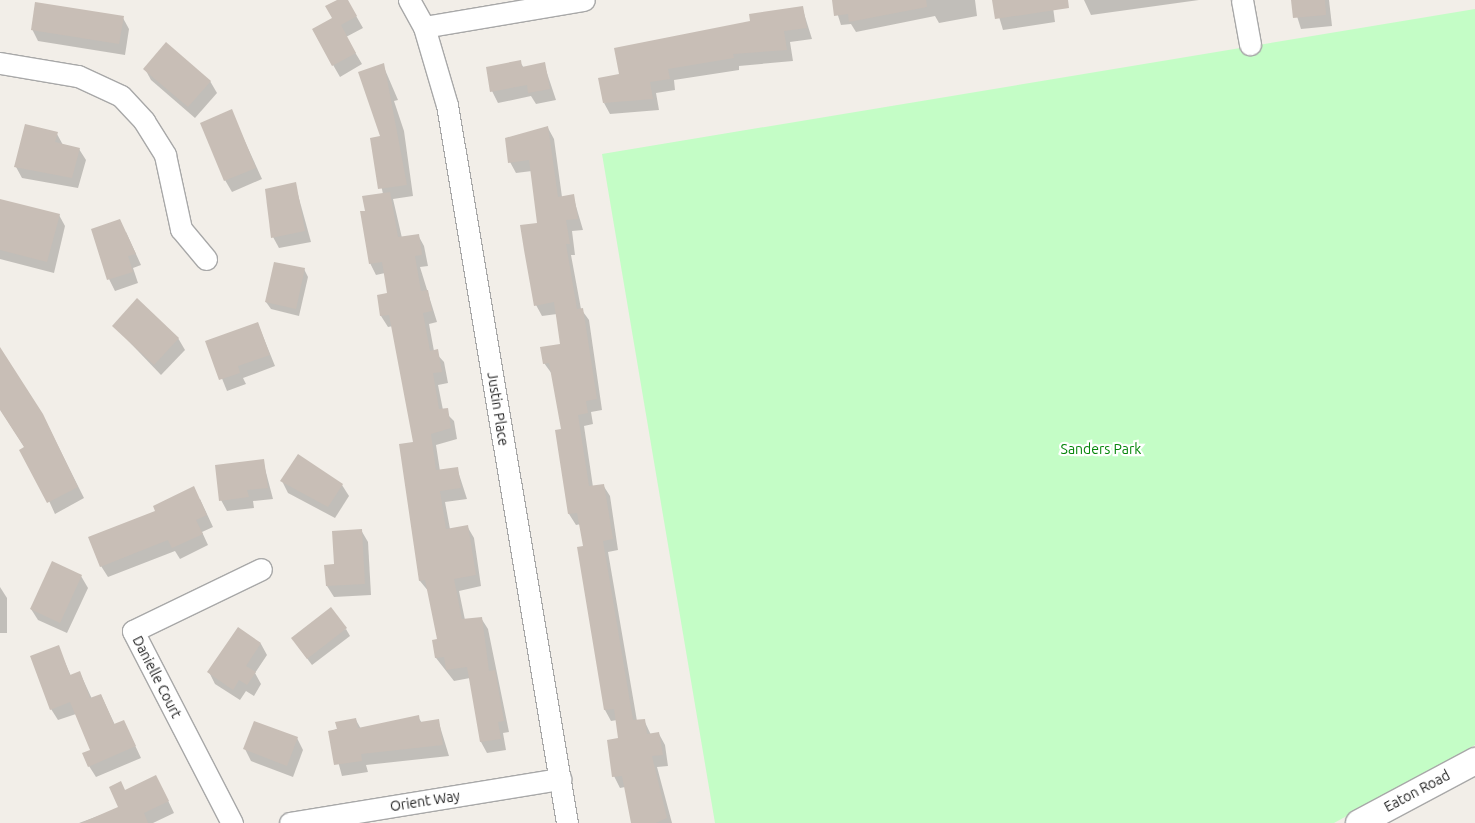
<!DOCTYPE html>
<style>
body{margin:0}
#map{position:relative;width:1475px;height:823px;overflow:hidden;background:#f2eee8;font-family:Ubuntu,sans-serif}
div>[style]{position:absolute}
[style*='--x']{left:calc(var(--x)*1px);top:calc(var(--y)*1px);width:calc(var(--w)*1px);rotate:calc(var(--a)*1deg)}
.park>*{inset:0;background:#c4fdc6}
.shadow>*{inset:0;background:#0003}
.building>*{inset:0;background:#c8beb6}
.roads{filter:drop-shadow(1px 0 #a8a8a8) drop-shadow(-1px 0 #a8a8a8) drop-shadow(0 1px #a8a8a8) drop-shadow(0 -1px #a8a8a8)}
.minor>*{height:21px;margin:-10.5px;padding:0 10.5px;transform-origin:10.5px;border-radius:10.5px;background:#fff}
.tertiary>*{height:26px;margin:-13px;padding:0 13px;transform-origin:13px;border-radius:13px;background:#fff}
span{translate:-50% -50%;white-space:nowrap;text-align:center;line-height:1.15;-webkit-text-stroke:4.5px #fff;paint-order:stroke}
.street-label{font-size:14px;color:#212121}
.park-label{font-size:14px;color:#05850a}
</style>
<div id="map">
<div class="park">
<div style="clip-path:polygon(1475px 9px,1475px 745px,1334px 823px,715px 823px,602px 154px)"></div>
</div>
<div class="shadow">
<div style="clip-path:polygon(339px 0,347px 0,363px 28px,346px 37px,362px 64px,340px 77px,313px 30px,333px 19px)"></div>
<div style="clip-path:polygon(833px 0,975px 0,977px 16px,939px 23px,935px 16px,856px 32px,851px 24px,841px 25px)"></div>
<div style="clip-path:polygon(994px 0,1052px 0,1055px 22px,1003px 30px)"></div>
<div style="clip-path:polygon(1084px 0,1199px 0,1091px 15px)"></div>
<div style="clip-path:polygon(1292px 0,1329px 0,1332px 26px,1301px 29px)"></div>
<div style="clip-path:polygon(802px 7px,812px 39px,790px 42px,793px 61px,739px 66px,739px 70px,674px 80px,675px 90px,656px 93px,659px 110px,610px 114px,604px 103px,751px 22px)"></div>
<div style="clip-path:polygon(123px 18px,129px 29px,125px 55px,38px 41px,32px 29px)"></div>
<div style="clip-path:polygon(520px 62px,524px 68px,544px 64px,556px 100px,536px 104px,531px 96px,498px 103px,492px 91px)"></div>
<div style="clip-path:polygon(383px 65px,398px 100px,394px 101px,404px 131px,413px 196px,393px 199px,402px 238px,418px 235px,424px 246px,428px 266px,420px 267px,437px 322px,429px 324px,434px 351px,444px 362px,448px 383px,438px 385px,443px 410px,454px 421px,457px 439px,436px 445px,440px 471px,457px 468px,467px 499px,445px 502px,450px 529px,467px 526px,474px 538px,481px 586px,459px 591px,465px 620px,481px 618px,488px 629px,509px 732px,503px 733px,506px 750px,487px 753px,481px 742px,470px 678px,454px 681px,436px 658px,434px 641px,439px 640px,429px 592px,420px 581px,400px 445px,414px 443px,393px 326px,388px 327px,381px 316px,378px 296px,389px 294px,385px 273px,376px 275px,370px 263px,366px 212px,383px 194px,371px 139px,382px 137px)"></div>
<div style="clip-path:polygon(145px 69px,210px 81px,217px 93px,195px 118px,151px 80px)"></div>
<div style="clip-path:polygon(231px 111px,262px 179px,232px 192px,225px 180px)"></div>
<div style="clip-path:polygon(548px 128px,554px 139px,562px 197px,573px 196px,583px 230px,572px 231px,575px 255px,571px 255px,581px 309px,589px 320px,602px 410px,591px 412px,593px 424px,584px 426px,593px 487px,603px 485px,610px 496px,618px 550px,608px 552px,637px 721px,644px 720px,651px 735px,659px 734px,665px 745px,668px 766px,657px 767px,672px 823px,632px 823px,625px 787px,620px 788px,614px 776px,619px 739px,617px 720px,611px 721px,605px 710px,581px 524px,576px 525px,569px 514px,562px 430px,552px 374px,544px 363px,562px 345px,557px 314px,542px 316px,536px 305px,538px 224px,532px 171px,516px 173px,510px 162px)"></div>
<div style="clip-path:polygon(57px 134px,63px 145px,79px 149px,86px 160px,78px 188px,22px 178px,16px 167px)"></div>
<div style="clip-path:polygon(295px 184px,311px 242px,279px 248px,273px 237px)"></div>
<div style="clip-path:polygon(0 200px,59px 215px,65px 226px,54px 273px,0 259px)"></div>
<div style="clip-path:polygon(126px 232px,141px 265px,133px 268px,138px 283px,115px 291px,109px 279px)"></div>
<div style="clip-path:polygon(304px 269px,308px 277px,299px 316px,271px 309px,266px 302px)"></div>
<div style="clip-path:polygon(258px 324px,275px 366px,243px 378px,246px 384px,227px 391px,207px 341px)"></div>
<div style="clip-path:polygon(114px 326px,178px 338px,185px 350px,161px 375px)"></div>
<div style="clip-path:polygon(0 362px,42px 414px,84px 498px,55px 514px,25px 448px,0 409px)"></div>
<div style="clip-path:polygon(263px 461px,273px 499px,253px 501px,254px 508px,227px 511px,221px 500px)"></div>
<div style="clip-path:polygon(282px 481px,342px 485px,349px 496px,335px 518px,288px 493px)"></div>
<div style="clip-path:polygon(200px 499px,213px 527px,202px 532px,208px 545px,180px 559px,175px 551px,108px 577px,101px 566px)"></div>
<div style="clip-path:polygon(361px 530px,368px 542px,371px 595px,334px 597px,327px 586px,335px 565px)"></div>
<div style="clip-path:polygon(81px 576px,88px 588px,67px 633px,38px 620px,31px 609px)"></div>
<div style="clip-path:polygon(0 587px,7px 598px,7px 633px,0 633px)"></div>
<div style="clip-path:polygon(238px 629px,261px 644px,267px 655px,255px 673px,261px 684px,254px 696px,246px 691px,240px 700px,215px 684px,209px 672px)"></div>
<div style="clip-path:polygon(346px 629px,350px 636px,312px 665px,297px 645px)"></div>
<div style="clip-path:polygon(58px 647px,71px 676px,80px 673px,92px 699px,101px 695px,115px 725px,124px 722px,141px 758px,96px 777px,89px 766px,92px 751px,76px 714px,58px 720px,51px 709px)"></div>
<div style="clip-path:polygon(418px 717px,422px 723px,438px 720px,449px 756px,366px 765px,368px 772px,342px 776px,330px 732px,356px 720px,361px 729px)"></div>
<div style="clip-path:polygon(297px 738px,303px 750px,293px 777px,251px 761px,245px 749px)"></div>
<div style="clip-path:polygon(162px 788px,174px 813px,153px 823px,79px 823px,120px 808px,125px 792px)"></div>
</div>
<div class="building">
<div style="clip-path:polygon(337px 0,348px 0,357px 16px,341px 25px,356px 53px,332px 66px,312px 29px,332px 18px,325px 6px)"></div>
<div style="clip-path:polygon(832px 0,926px 0,927px 7px,849px 22px,848px 14px,834px 16px)"></div>
<div style="clip-path:polygon(992px 0,1068px 0,1069px 8px,995px 19px)"></div>
<div style="clip-path:polygon(1291px 0,1325px 0,1326px 15px,1293px 18px)"></div>
<div style="clip-path:polygon(35px 2px,124px 16px,119px 44px,31px 30px)"></div>
<div style="clip-path:polygon(803px 6px,807px 28px,784px 31px,787px 50px,733px 54px,734px 58px,668px 69px,670px 79px,650px 82px,653px 99px,603px 103px,598px 78px,619px 74px,614px 48px,750px 21px,749px 14px)"></div>
<div style="clip-path:polygon(166px 42px,211px 81px,188px 107px,143px 69px)"></div>
<div style="clip-path:polygon(521px 60px,522px 67px,545px 62px,550px 89px,528px 93px,527px 85px,490px 92px,486px 67px)"></div>
<div style="clip-path:polygon(384px 63px,407px 185px,378px 189px,370px 138px,380px 136px,358px 72px)"></div>
<div style="clip-path:polygon(232px 109px,256px 168px,224px 181px,200px 123px)"></div>
<div style="clip-path:polygon(25px 124px,58px 132px,55px 142px,80px 148px,72px 178px,14px 167px)"></div>
<div style="clip-path:polygon(548px 126px,558px 197px,574px 194px,578px 219px,566px 220px,570px 244px,566px 244px,577px 309px,583px 308px,597px 399px,586px 401px,588px 413px,578px 415px,589px 486px,604px 484px,613px 539px,603px 541px,633px 720px,645px 719px,647px 734px,659px 732px,663px 755px,652px 756px,667px 818px,656px 823px,631px 823px,622px 776px,612px 777px,607px 740px,618px 738px,614px 709px,604px 710px,577px 547px,583px 546px,577px 513px,568px 514px,555px 430px,561px 429px,549px 363px,543px 364px,540px 347px,560px 344px,554px 302px,534px 306px,524px 250px,520px 225px,537px 223px,529px 160px,508px 163px,505px 138px)"></div>
<div style="clip-path:polygon(296px 182px,305px 231px,271px 238px,265px 189px)"></div>
<div style="clip-path:polygon(390px 192px,398px 237px,419px 234px,422px 255px,415px 256px,421px 291px,428px 290px,432px 311px,423px 313px,430px 351px,438px 349px,442px 372px,433px 373px,439px 409px,448px 408px,451px 428px,431px 434px,436px 470px,458px 467px,461px 488px,440px 491px,446px 529px,468px 525px,476px 575px,454px 579px,462px 619px,482px 617px,489px 671px,495px 670px,504px 721px,498px 722px,501px 739px,480px 742px,467px 667px,446px 670px,444px 657px,435px 658px,432px 640px,437px 639px,425px 580px,419px 581px,399px 444px,413px 442px,389px 315px,380px 316px,377px 295px,387px 293px,382px 262px,369px 264px,360px 211px,365px 211px,362px 196px)"></div>
<div style="clip-path:polygon(0 199px,60px 214px,47px 262px,0 250px)"></div>
<div style="clip-path:polygon(120px 219px,136px 254px,128px 256px,133px 272px,107px 280px,91px 229px)"></div>
<div style="clip-path:polygon(274px 262px,305px 268px,296px 309px,265px 302px)"></div>
<div style="clip-path:polygon(137px 298px,179px 338px,154px 365px,112px 326px)"></div>
<div style="clip-path:polygon(258px 322px,270px 355px,238px 366px,240px 373px,219px 380px,205px 341px)"></div>
<div style="clip-path:polygon(0 347px,43px 414px,78px 487px,47px 503px,19px 450px,24px 447px,0 410px)"></div>
<div style="clip-path:polygon(298px 454px,343px 484px,328px 507px,280px 481px)"></div>
<div style="clip-path:polygon(264px 459px,268px 488px,247px 490px,249px 497px,219px 501px,215px 465px)"></div>
<div style="clip-path:polygon(194px 486px,207px 515px,196px 520px,203px 534px,172px 548px,168px 540px,100px 567px,88px 537px,155px 511px,153px 506px)"></div>
<div style="clip-path:polygon(362px 529px,365px 584px,326px 586px,324px 565px,334px 564px,332px 531px)"></div>
<div style="clip-path:polygon(52px 561px,82px 575px,60px 623px,30px 609px)"></div>
<div style="clip-path:polygon(331px 607px,347px 628px,307px 659px,291px 638px)"></div>
<div style="clip-path:polygon(238px 627px,261px 643px,246px 666px,256px 672px,247px 685px,239px 680px,233px 690px,207px 672px)"></div>
<div style="clip-path:polygon(59px 645px,70px 675px,80px 671px,90px 698px,101px 694px,114px 724px,124px 720px,136px 746px,88px 767px,82px 753px,90px 750px,70px 702px,50px 710px,30px 656px)"></div>
<div style="clip-path:polygon(419px 715px,420px 722px,439px 719px,443px 745px,361px 754px,362px 761px,334px 765px,328px 731px,337px 729px,335px 722px,356px 718px,358px 728px)"></div>
<div style="clip-path:polygon(254px 721px,298px 737px,287px 766px,243px 749px)"></div>
<div style="clip-path:polygon(156px 775px,169px 801px,144px 813px,148px 823px,81px 823px,118px 807px,109px 787px,121px 781px,125px 790px)"></div>
</div>
<div class="roads">
<div class="minor">
<div style="--x:409;--y:0;--w:31;--a:61"></div>
<div style="--x:424;--y:27;--w:81;--a:73.6"></div>
<div style="--x:447;--y:105;--w:728;--a:80.51"></div>
<div style="--x:1242;--y:0;--w:45;--a:79.7"></div>
<div style="--x:424;--y:27;--w:162;--a:-9.6"></div>
<div style="--x:0;--y:63;--w:79;--a:9.5"></div>
<div style="--x:78;--y:76;--w:47;--a:24.9"></div>
<div style="--x:121;--y:96;--w:34;--a:47"></div>
<div style="--x:144;--y:121;--w:40;--a:58"></div>
<div style="--x:165;--y:155;--w:76;--a:77.8"></div>
<div style="--x:181;--y:229;--w:39;--a:50"></div>
<div style="--x:232;--y:823;--w:216;--a:-117.3"></div>
<div style="--x:133;--y:631;--w:142;--a:-25.8"></div>
<div style="--x:290;--y:823;--w:274;--a:-9.3"></div>
</div>
<div class="tertiary">
<div style="--x:1359;--y:823;--w:132;--a:-28.1"></div>
</div>
</div>
<div class="street-label">
<span style="left:498px;top:409px;rotate:81deg">Justin Place</span>
<span style="left:157px;top:677px;rotate:63deg">Danielle Court</span>
<span style="left:1417px;top:791px;rotate:-28deg">Eaton Road</span>
<span style="left:425px;top:801px;rotate:-9deg">Orient Way</span>
</div>
<div class="park-label">
<span style="left:1101px;top:449px">Sanders Park</span>
</div>
</div>
